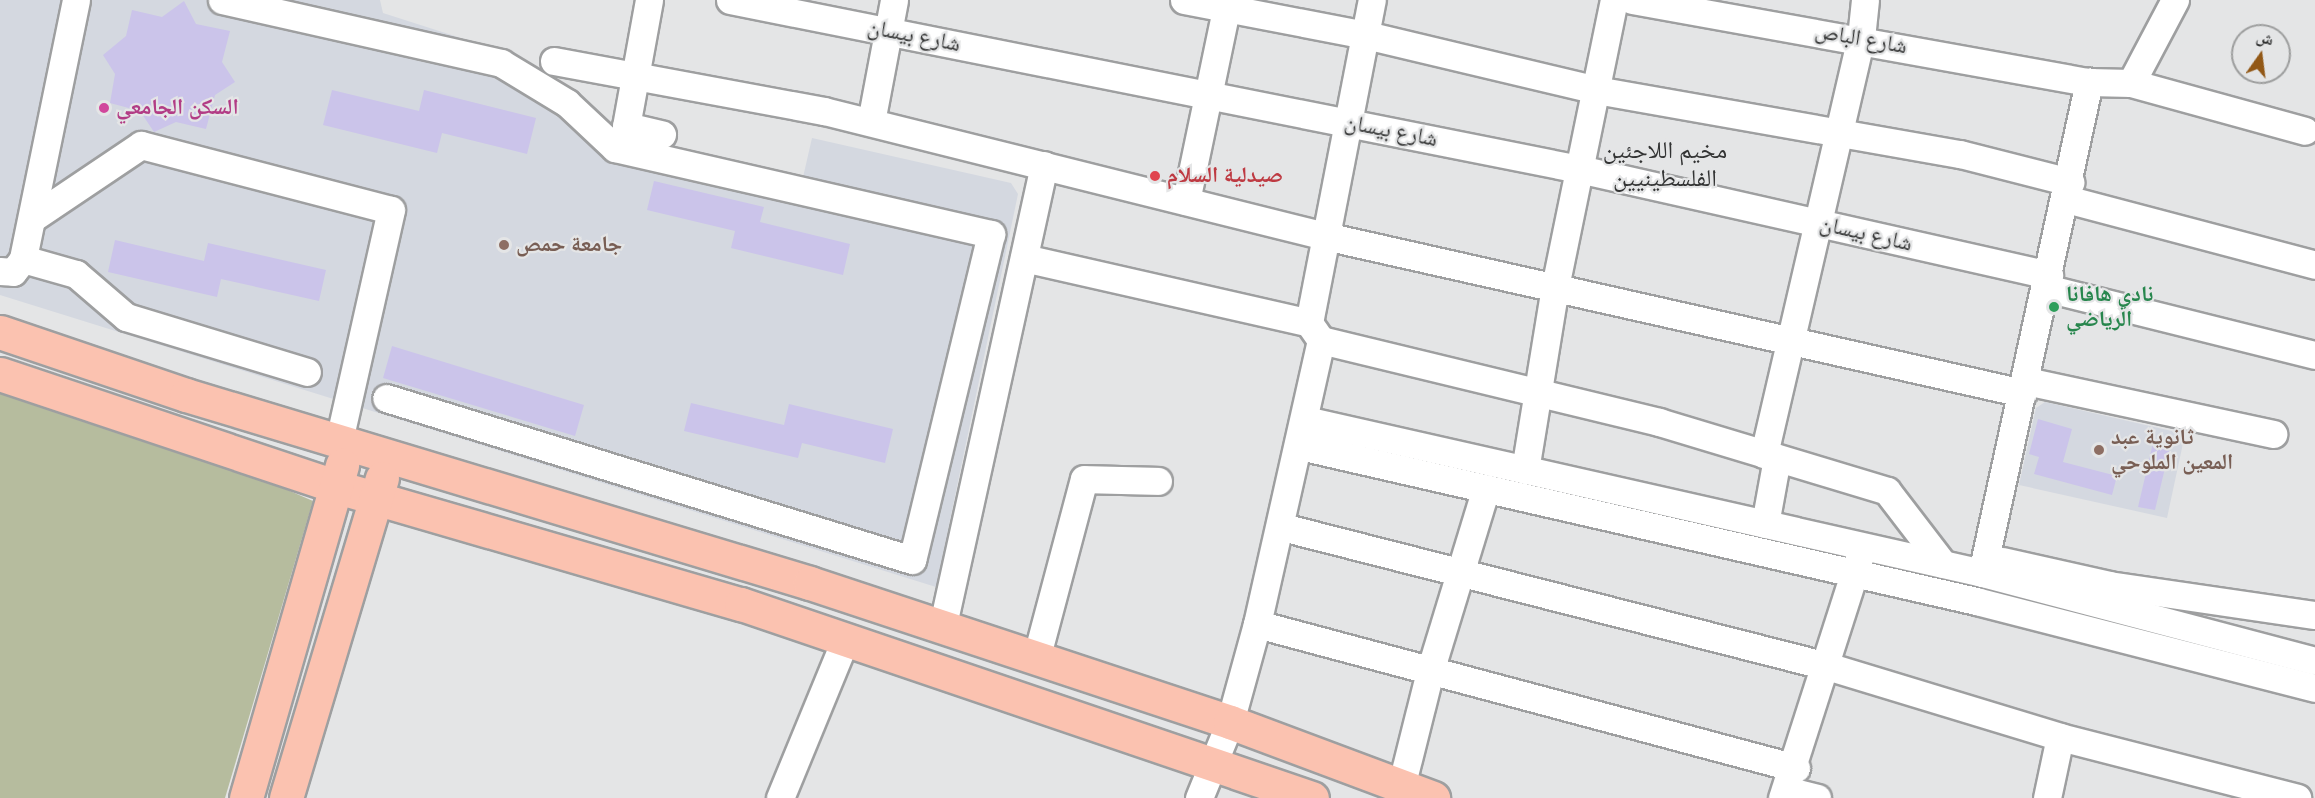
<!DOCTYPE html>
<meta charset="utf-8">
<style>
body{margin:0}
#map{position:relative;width:2315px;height:798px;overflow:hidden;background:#e4e5e6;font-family:Karla,"Noto Naskh Arabic",sans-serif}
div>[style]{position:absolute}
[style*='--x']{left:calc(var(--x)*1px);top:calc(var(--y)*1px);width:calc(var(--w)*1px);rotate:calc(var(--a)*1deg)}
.built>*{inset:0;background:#d4d8e0}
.green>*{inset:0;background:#b6bc9e}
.building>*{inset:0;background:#cbc4ea}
.roads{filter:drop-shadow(2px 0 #9e9fa0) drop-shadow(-2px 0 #9e9fa0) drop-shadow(0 2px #9e9fa0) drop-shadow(0 -2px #9e9fa0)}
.minor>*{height:27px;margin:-13.5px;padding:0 13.5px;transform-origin:13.5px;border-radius:13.5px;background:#fff}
.major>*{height:33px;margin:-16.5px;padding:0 16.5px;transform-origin:16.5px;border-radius:16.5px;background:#fbc2b0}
.dots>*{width:16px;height:16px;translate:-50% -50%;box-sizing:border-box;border:3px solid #e4e5e6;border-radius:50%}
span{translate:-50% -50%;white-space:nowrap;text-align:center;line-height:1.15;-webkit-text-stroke:4.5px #e4e5e6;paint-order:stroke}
.street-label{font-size:22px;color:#323333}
.hotel-label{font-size:22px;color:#b23c85;font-weight:700}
.left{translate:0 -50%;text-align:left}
.health-label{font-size:22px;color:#be3a42;font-weight:700}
.education-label{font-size:22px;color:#785e54;font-weight:700}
.leisure-label{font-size:22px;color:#27864d;font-weight:700}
.neighbourhood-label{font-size:24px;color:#323333}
.north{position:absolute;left:2231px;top:24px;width:60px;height:60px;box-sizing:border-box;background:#e4e5e6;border:2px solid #9d9e9e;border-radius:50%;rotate:14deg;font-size:16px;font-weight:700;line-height:24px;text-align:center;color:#323333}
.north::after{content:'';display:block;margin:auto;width:21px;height:27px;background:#925816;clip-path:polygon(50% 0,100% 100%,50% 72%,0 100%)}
</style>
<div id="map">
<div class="built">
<div style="clip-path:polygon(0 0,380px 0,383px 13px,492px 48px,613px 139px,801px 186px,812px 138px,1011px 183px,1018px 194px,936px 587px,0 295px)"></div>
<div style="clip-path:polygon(2045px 402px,2185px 434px,2167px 518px,2019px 485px,2036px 408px)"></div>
</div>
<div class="green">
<div style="clip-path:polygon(0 385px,76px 399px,313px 501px,225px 798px,0 798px)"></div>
</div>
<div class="building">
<div style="clip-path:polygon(184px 1px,196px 24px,230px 31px,222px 62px,235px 82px,215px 95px,206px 129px,176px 122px,154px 132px,140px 111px,110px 103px,115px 74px,103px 55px,126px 36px,132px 10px,162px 17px)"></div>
<div style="clip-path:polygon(332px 90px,419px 111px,424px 90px,536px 118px,527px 154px,442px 133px,437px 153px,323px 125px)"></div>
<div style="clip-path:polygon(654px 181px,764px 207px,760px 222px,850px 244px,843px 275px,731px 248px,735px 231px,647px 210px)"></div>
<div style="clip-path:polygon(115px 240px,204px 261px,208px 243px,326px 270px,319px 301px,221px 279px,217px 297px,108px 272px)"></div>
<div style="clip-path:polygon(392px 346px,584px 405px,575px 436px,383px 378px)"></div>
<div style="clip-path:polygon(691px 403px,784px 425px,789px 404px,893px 429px,885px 463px,802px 443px,798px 458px,684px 431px)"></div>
<div style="clip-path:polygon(2038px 419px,2072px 429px,2063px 462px,2117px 476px,2112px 495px,2034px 474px,2039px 457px,2029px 454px)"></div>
<div style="clip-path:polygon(2153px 443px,2170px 447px,2155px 510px,2138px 507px)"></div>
</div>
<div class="roads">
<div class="minor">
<div style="--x:76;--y:0;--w:264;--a:101.6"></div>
<div style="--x:23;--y:259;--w:55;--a:15.8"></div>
<div style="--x:76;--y:274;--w:66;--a:40.7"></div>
<div style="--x:126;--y:317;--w:189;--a:16.9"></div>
<div style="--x:222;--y:0;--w:286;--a:12.7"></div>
<div style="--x:501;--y:63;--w:77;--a:31.2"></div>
<div style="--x:567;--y:103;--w:66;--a:43.2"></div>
<div style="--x:615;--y:148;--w:386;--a:12.9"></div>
<div style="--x:991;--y:234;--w:335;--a:103.6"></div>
<div style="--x:912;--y:560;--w:550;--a:-162.88"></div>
<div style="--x:649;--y:0;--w:128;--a:100.3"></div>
<div style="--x:626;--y:126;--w:37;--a:13"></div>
<div style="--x:730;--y:0;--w:866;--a:11.26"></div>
<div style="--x:1579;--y:169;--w:482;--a:12.7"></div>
<div style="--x:1184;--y:0;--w:185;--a:10.9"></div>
<div style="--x:1366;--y:35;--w:236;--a:13.4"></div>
<div style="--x:1596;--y:90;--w:370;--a:10"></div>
<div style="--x:1960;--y:154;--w:114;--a:14.3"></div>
<div style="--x:1632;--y:0;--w:464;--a:10.2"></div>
<div style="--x:2089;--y:82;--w:42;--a:1.4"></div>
<div style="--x:2131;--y:83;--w:94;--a:-62.1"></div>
<div style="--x:554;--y:61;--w:275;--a:10.5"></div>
<div style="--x:824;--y:111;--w:516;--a:14.01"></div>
<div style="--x:1325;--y:236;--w:715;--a:12.68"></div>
<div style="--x:2131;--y:83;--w:180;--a:15.4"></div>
<div style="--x:871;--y:122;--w:124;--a:-79.3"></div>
<div style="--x:2066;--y:199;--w:258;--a:14.8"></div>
<div style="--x:1186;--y:201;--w:205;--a:-78.2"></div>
<div style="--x:34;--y:217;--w:129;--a:-33.9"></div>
<div style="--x:141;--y:145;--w:258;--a:14.6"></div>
<div style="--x:391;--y:210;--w:236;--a:102.7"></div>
<div style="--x:1024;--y:258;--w:292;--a:12.8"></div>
<div style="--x:1309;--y:323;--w:21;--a:55"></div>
<div style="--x:1321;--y:340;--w:348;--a:13.6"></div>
<div style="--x:1659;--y:422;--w:238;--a:16.8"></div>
<div style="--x:1887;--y:491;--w:92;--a:52.5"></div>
<div style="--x:0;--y:271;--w:13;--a:4"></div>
<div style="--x:13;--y:272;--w:16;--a:-52"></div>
<div style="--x:2046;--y:288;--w:277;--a:14"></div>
<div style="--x:1309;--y:323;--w:329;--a:-79"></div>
<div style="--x:2026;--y:381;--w:253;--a:12.1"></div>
<div style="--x:1305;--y:420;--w:694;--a:12.73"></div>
<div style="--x:1982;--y:573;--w:344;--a:14.8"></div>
<div style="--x:1300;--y:446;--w:694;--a:12.91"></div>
<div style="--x:1976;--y:601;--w:350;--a:14.4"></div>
<div style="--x:1764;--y:454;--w:427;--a:-76.9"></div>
<div style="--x:1861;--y:38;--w:38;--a:-84"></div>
<div style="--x:1525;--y:470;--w:185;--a:-80.7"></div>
<div style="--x:1555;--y:287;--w:293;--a:-78.4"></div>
<div style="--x:1765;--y:524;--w:67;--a:-79.7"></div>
<div style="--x:1282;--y:527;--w:562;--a:14.31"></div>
<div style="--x:1827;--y:666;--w:244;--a:16.9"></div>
<div style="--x:2060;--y:737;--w:245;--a:14.4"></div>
<div style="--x:2002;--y:561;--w:110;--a:12.6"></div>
<div style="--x:2109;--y:585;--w:208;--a:8.3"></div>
<div style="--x:1982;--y:573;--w:503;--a:-77.71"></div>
<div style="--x:1257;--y:624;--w:291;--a:-77.3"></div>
<div style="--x:942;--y:629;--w:475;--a:-77.6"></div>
<div style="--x:1036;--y:659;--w:186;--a:-75.1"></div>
<div style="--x:1084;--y:479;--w:74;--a:1.5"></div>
<div style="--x:1401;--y:787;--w:123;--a:-75.9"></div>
<div style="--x:1431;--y:668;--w:188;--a:-73"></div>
<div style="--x:1786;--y:790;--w:32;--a:14"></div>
<div style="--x:780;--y:798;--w:171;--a:-67.6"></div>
<div style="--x:1199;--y:798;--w:82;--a:-67.8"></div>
<div style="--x:1230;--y:722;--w:102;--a:-74.6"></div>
<div style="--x:1257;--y:624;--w:558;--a:14.96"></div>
<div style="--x:1782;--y:798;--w:252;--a:-72.2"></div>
<div style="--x:2047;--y:798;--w:62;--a:-78"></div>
</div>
<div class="major">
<div style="--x:0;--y:332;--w:196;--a:18.7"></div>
<div style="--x:186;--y:395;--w:652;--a:16.77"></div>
<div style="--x:810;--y:583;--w:442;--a:18.3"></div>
<div style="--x:1230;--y:722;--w:217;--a:20.5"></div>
<div style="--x:0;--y:374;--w:355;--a:18.5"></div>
<div style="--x:337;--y:487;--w:421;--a:16.2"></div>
<div style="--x:741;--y:604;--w:603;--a:18.77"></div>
<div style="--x:246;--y:798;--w:347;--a:-73.9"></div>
<div style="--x:286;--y:798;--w:334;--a:-73.3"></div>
</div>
</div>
<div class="dots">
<div style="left:104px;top:108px;background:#d1479c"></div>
<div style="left:1155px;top:176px;background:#e0444e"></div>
<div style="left:504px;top:245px;background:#8d6e63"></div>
<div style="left:2054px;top:307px;background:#2e9e5b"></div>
<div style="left:2099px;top:450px;background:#8d6e63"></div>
</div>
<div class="street-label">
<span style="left:914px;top:36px;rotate:11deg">شارع بيسان</span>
<span style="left:1861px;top:39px;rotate:10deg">شارع الباص</span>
<span style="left:1391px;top:131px;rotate:11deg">شارع بيسان</span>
<span style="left:1866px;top:234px;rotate:13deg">شارع بيسان</span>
</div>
<div class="hotel-label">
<span class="left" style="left:116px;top:108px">السكن الجامعي</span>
</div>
<div class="health-label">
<span class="left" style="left:1167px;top:176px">صيدلية السلام</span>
</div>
<div class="education-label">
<span class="left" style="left:516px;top:245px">جامعة حمص</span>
<span class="left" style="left:2111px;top:450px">ثانوية عبد<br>المعين الملوحي</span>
</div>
<div class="leisure-label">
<span class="left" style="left:2066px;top:307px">نادي هافانا<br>الرياضي</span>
</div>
<div class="neighbourhood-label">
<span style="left:1665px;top:165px">مخيم اللاجئين<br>الفلسطينيين</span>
</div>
<div class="north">ش</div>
</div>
